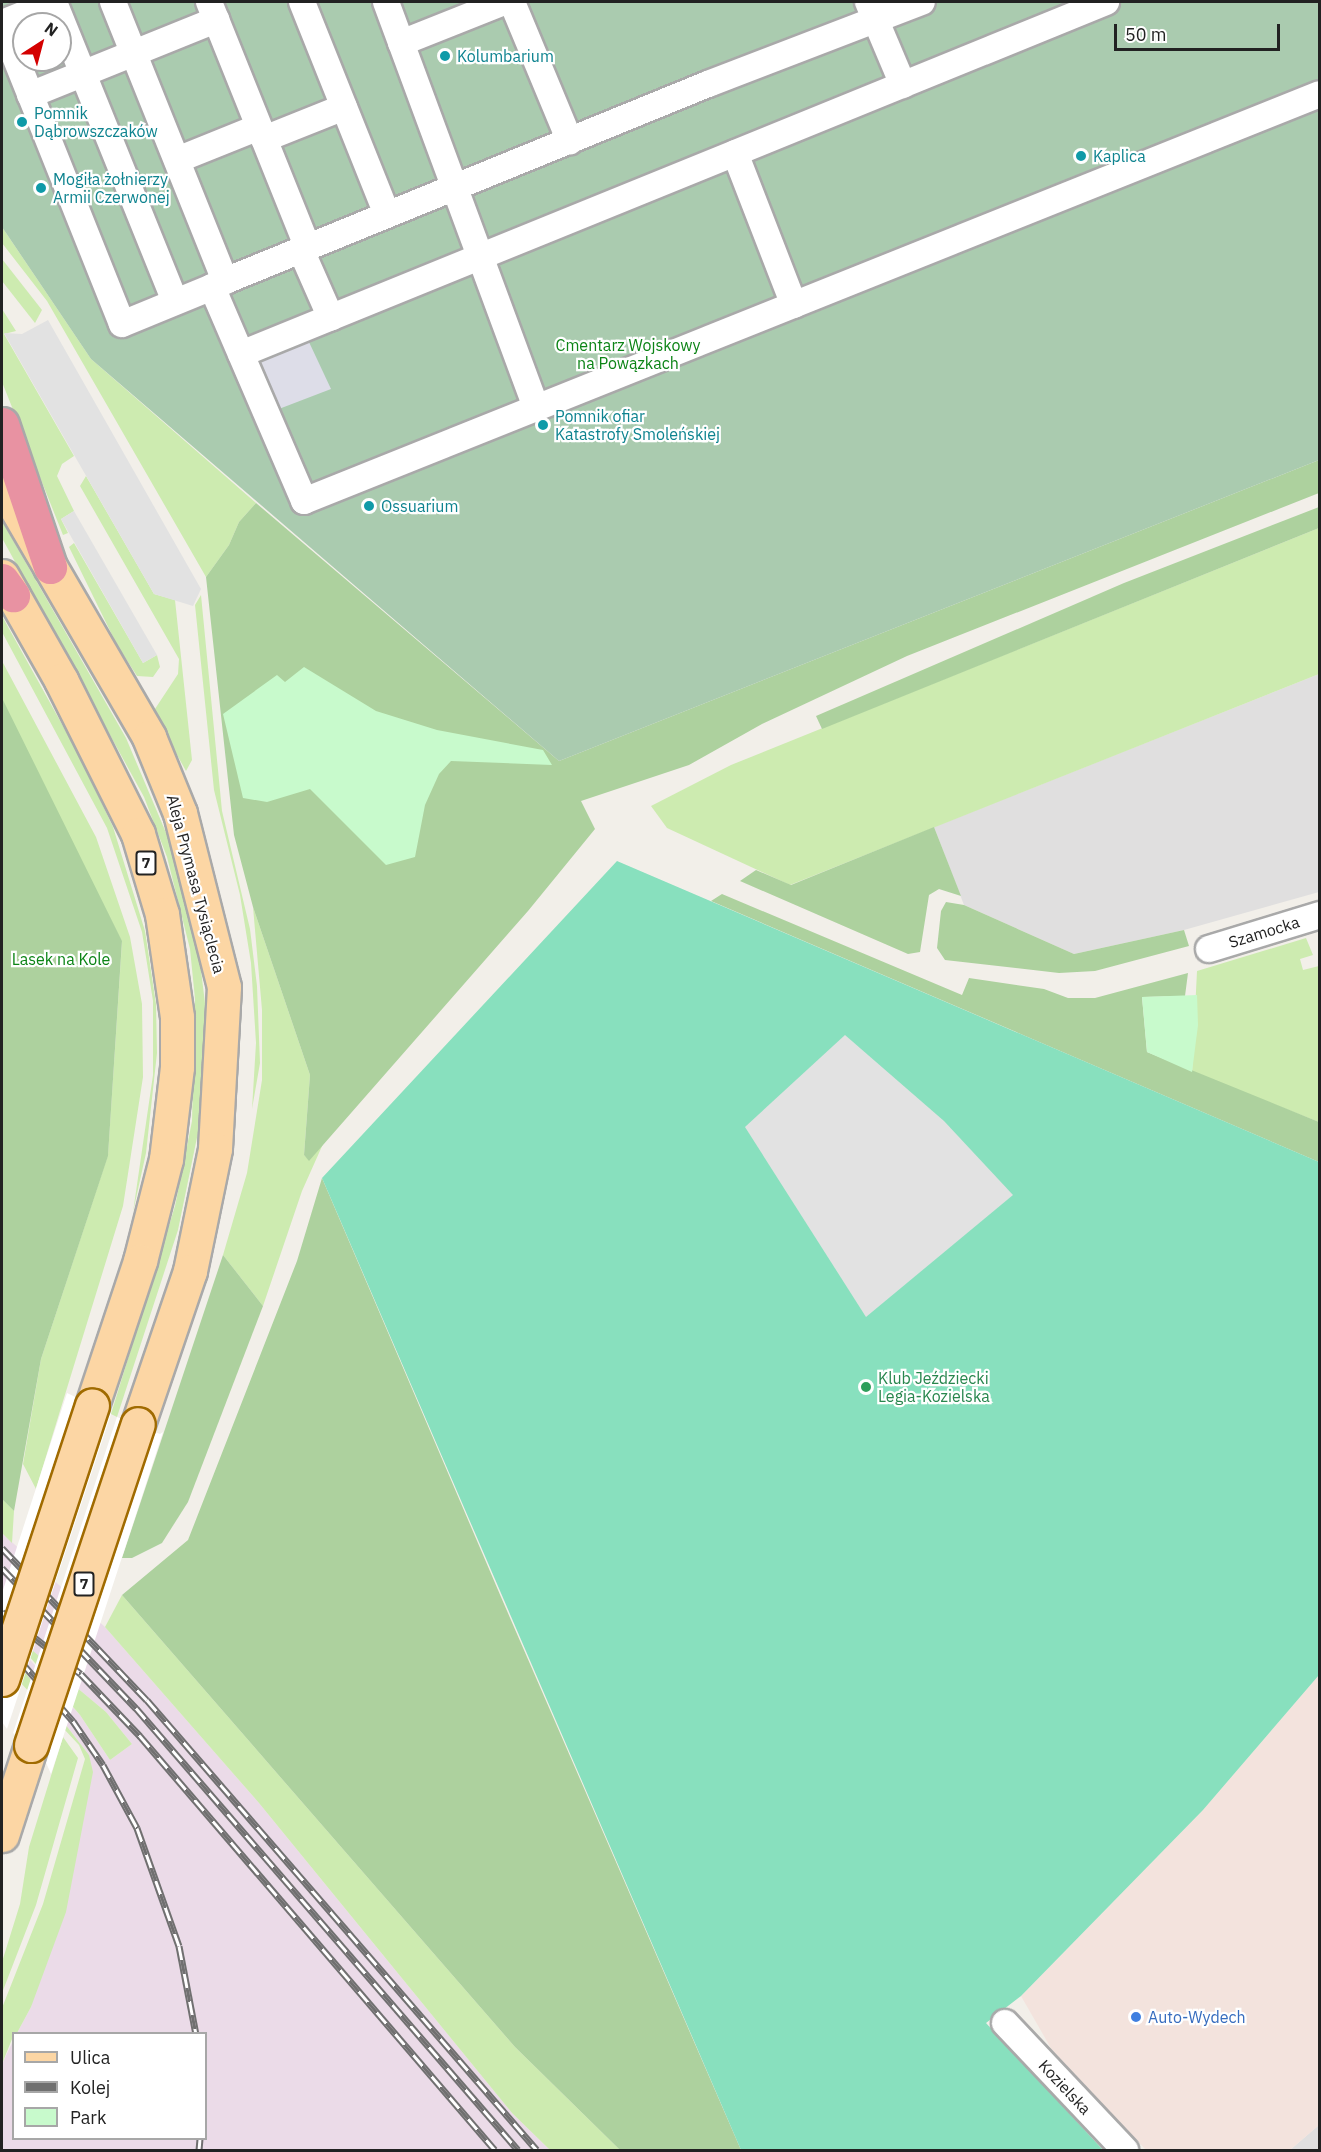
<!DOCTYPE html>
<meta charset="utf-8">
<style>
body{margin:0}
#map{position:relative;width:1321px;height:2152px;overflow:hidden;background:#f2efe9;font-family:"IBM Plex Sans",sans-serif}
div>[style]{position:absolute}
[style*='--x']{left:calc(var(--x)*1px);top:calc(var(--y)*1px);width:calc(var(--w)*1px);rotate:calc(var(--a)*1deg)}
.residential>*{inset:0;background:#e0dfdf}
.industrial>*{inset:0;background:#ebdbe8}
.military>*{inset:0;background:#f3e3dd}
.grass>*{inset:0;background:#cdebb0}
.forest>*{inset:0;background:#add19e}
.cemetery>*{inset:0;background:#aacbaf}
.park>*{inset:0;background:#c8facc}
.pitch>*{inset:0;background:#88e0be}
.parking>*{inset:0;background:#e2e2e2}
.plaza>*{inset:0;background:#dddde8}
.pier>*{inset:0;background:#fff}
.roads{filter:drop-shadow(2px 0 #a9a9a9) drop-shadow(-2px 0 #a9a9a9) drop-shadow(0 2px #a9a9a9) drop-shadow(0 -2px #a9a9a9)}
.minor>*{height:26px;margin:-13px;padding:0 13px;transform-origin:13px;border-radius:13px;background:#fff}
.major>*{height:33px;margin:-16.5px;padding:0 16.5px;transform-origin:16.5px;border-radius:16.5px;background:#fcd6a4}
.highway>*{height:33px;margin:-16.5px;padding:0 16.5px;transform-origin:16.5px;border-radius:16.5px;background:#e892a2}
.rail>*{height:7px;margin-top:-3.5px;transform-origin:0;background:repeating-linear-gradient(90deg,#fff 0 14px,#707070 0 28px);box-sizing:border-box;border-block:2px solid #707070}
.bridges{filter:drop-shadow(2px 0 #a06b00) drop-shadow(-2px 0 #a06b00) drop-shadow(0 2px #a06b00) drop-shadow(0 -2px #a06b00)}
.major-bridge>*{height:33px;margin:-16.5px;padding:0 16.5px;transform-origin:16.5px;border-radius:16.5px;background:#fcd6a4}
.dots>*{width:16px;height:16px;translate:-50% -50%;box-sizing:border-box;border:3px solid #fff;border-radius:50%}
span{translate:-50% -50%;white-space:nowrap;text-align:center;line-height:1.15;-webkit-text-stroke:4.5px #fff;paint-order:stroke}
.shield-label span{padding:2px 4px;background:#fff;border:2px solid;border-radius:4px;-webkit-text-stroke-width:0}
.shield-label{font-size:15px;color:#222;font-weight:700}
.culture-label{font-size:16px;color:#0d838f}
.left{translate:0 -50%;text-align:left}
.park-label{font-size:16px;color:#0c8416}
.street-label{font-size:16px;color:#222}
.leisure-label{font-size:16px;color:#27864d}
.shop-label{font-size:16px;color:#366cbe}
.frame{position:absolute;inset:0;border:3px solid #222;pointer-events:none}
.legend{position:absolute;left:12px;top:2032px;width:195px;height:108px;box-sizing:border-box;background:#fff;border:2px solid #a7a7a7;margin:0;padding:8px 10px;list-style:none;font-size:18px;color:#222}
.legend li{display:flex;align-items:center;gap:12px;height:30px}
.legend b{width:30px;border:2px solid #a7a7a7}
.north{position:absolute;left:12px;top:12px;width:60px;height:60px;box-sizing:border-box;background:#fff;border:2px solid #a7a7a7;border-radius:50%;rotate:36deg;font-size:16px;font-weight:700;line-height:24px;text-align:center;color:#222}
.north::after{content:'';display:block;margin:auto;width:21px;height:27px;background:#d40000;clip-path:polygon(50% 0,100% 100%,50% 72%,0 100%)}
.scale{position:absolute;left:1114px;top:24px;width:166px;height:27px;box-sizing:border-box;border:3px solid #222;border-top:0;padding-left:8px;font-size:18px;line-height:21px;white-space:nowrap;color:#222;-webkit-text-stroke:4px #fff;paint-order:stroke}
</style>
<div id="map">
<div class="residential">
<div style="clip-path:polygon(1319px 674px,1319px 892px,1184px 930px,1074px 954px,964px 905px,934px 827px)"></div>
<div style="clip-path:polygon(1319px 2125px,1319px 2150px,1290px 2150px)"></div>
</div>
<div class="industrial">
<div style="clip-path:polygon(2px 1533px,105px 1627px,259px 1803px,512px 2113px,550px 2150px,2px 2150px,2px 2064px,13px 2041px,14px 2138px,206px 2138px,206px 2034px,17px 2033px,31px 2007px,89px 1755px,24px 1671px,2px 1629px,80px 1715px,110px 1760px,132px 1744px,106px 1712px,2px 1625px)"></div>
</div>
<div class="military">
<div style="clip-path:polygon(1319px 1675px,1319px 2125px,1290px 2150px,1146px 2150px,1052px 2050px,1021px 1996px,1203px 1810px)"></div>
</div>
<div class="grass">
<div style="clip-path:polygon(2px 227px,91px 359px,256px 503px,239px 522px,229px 545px,206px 577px,47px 301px,2px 243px)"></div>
<div style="clip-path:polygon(2px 259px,42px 310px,35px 323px,2px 281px)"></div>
<div style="clip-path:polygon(2px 309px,16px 331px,4px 334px,74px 456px,62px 464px,57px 476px,74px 511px,61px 519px,68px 533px,63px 535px,2px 382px)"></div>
<div style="clip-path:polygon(86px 476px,154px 594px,175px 600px,192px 760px,186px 771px,153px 712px,178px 674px,179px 659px,80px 486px)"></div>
<div style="clip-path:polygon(2px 521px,126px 738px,175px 854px,198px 946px,205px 1003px,201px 1118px,178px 1230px,117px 1417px,111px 1414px,175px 1206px,192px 1121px,195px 999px,190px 949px,167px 857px,144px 797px,2px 538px)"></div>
<div style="clip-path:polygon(1319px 528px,1319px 674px,790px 885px,667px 828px,651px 806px,731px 765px)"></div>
<div style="clip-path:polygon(74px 543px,143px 663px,157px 655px,160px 667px,153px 677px,137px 676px,117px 645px,69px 547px)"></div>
<div style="clip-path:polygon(201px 595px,222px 811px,250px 929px,257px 986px,260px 1063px,252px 1109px,256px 1043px,251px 963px,240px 895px,214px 790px,195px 605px)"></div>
<div style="clip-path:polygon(2px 616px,79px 755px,113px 827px,145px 931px,156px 1004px,157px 1053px,146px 1153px,133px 1212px,153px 1075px,153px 1001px,142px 932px,107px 828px,2px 632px)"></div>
<div style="clip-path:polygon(2px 661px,96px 837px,130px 937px,142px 1004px,143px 1077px,123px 1206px,36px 1489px,23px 1464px,41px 1359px,108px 1155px,122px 942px,2px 701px)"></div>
<div style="clip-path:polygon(253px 907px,310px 1075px,304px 1155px,309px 1160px,323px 1144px,302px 1191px,263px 1306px,223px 1255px,247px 1173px,262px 1080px,262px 1010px)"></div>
<div style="clip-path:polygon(1306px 938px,1313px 955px,1300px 959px,1303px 970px,1319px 966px,1319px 1122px,1192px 1072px,1197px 971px)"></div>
<div style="clip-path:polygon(2px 1499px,14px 1511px,12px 1543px,2px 1533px)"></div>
<div style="clip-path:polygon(122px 1595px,515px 2047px,620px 2150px,550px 2150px,512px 2113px,259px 1803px,105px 1627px)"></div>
<div style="clip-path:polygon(2px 1625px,106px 1712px,132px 1744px,110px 1760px,80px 1715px)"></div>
<div style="clip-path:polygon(2px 1663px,24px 1671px,89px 1755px,93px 1772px,66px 1912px,31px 2007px,17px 2033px,14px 2034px,2px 2064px,2px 2008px,43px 1904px,85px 1759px,79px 1745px)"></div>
<div style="clip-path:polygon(63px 1737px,78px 1758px,36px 1905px,2px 1993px,2px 1962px,20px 1904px,29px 1847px)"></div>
</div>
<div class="forest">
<div style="clip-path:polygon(1319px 460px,1319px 493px,907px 656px,762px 724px,689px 765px,581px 801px,595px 829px,528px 911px,309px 1161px,304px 1155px,310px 1075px,253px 907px,234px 835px,206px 577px,229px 545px,239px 522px,256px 503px,559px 761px)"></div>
<div style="clip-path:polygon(1319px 507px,1319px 528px,822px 729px,816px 716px,1124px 583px)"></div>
<div style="clip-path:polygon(2px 698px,122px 941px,108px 1156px,41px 1359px,14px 1511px,2px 1499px)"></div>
<div style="clip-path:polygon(934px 827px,961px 896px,939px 889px,929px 895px,920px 952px,908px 954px,740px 881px,756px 870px,791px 885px)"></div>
<div style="clip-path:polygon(722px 894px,962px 995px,969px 978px,1044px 989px,1068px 998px,1095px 998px,1188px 973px,1185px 996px,1142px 997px,1147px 1052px,1319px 1122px,1319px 1162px,711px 901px)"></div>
<div style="clip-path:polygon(946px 902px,964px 905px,1074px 954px,1184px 930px,1189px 946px,1095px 971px,1059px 973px,945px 960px,937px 948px,941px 911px)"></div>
<div style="clip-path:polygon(322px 1178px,501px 1597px,741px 2150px,620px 2150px,515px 2047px,122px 1595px,188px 1540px,297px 1261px)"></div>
<div style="clip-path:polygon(223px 1255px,263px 1306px,188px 1502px,162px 1543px,132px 1558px,122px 1558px)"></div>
</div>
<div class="cemetery">
<div style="clip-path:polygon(evenodd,2px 2px,1319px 2px,1319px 460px,559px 761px,91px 359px,2px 227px,2px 2px,24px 24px,60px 24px,60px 60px,24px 60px,24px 24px)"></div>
</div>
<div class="park">
<div style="clip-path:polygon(304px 667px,376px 711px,437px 730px,543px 750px,552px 765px,451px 761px,439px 774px,425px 805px,415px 857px,386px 865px,310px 789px,267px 802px,243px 798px,223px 714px,277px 675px,285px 682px)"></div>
<div style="clip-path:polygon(1197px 995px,1198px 1025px,1192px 1072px,1147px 1052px,1142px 997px)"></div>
</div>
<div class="pitch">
<div style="clip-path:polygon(617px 861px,1319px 1162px,1319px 1675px,1203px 1810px,1021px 1996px,986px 2023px,1103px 2150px,741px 2150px,322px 1178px)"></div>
</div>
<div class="parking">
<div style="clip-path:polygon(48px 320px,201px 589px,193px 606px,154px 594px,4px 333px,22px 334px)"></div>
<div style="clip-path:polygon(74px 511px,157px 655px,143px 663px,61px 519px)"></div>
<div style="clip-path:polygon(845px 1035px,944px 1121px,1013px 1195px,866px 1317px,745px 1127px)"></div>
</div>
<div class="plaza">
<div style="clip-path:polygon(301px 325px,331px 389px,258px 417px,230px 354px)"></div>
</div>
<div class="pier">
<div style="clip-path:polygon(67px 1393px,111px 1414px,7px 1729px,2px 1722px,2px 1593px)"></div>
<div style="clip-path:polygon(117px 1417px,160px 1434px,163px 1432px,51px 1774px,44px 1758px,13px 1733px)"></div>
</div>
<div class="roads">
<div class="minor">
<div style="--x:54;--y:2;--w:323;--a:68"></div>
<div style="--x:113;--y:2;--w:301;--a:68.1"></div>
<div style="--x:225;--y:281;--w:14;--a:155"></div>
<div style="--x:212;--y:287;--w:233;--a:66.7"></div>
<div style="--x:304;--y:501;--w:1094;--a:-21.83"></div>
<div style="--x:209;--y:2;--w:265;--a:68.1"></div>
<div style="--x:302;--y:2;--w:229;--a:68.2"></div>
<div style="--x:386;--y:2;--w:433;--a:69.7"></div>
<div style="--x:512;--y:2;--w:151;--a:67.4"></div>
<div style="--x:868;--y:2;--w:90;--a:67.1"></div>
<div style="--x:2;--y:23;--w:56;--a:-22"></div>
<div style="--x:2;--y:24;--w:323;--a:68.2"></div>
<div style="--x:122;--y:324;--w:97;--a:-22.3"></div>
<div style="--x:401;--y:43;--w:111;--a:-21.7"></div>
<div style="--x:30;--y:95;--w:201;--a:-22"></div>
<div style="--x:264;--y:139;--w:86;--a:-21.8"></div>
<div style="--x:735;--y:153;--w:163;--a:68.8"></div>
<div style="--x:177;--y:160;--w:88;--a:-21.9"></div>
<div style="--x:301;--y:250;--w:74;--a:66.2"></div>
<div style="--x:225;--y:281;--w:522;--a:-22.19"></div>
<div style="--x:708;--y:84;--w:229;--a:-21"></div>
<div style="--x:241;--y:354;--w:934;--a:-22.14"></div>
<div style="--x:1209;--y:949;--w:116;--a:-17"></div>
<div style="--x:1005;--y:2023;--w:175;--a:46.6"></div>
</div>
<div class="major">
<div style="--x:2;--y:484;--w:293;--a:59.8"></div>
<div style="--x:149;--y:737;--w:82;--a:67.8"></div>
<div style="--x:180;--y:813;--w:179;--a:75.8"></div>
<div style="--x:224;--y:987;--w:162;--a:93.2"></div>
<div style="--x:215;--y:1149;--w:125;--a:101.6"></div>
<div style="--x:190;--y:1271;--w:162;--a:108.8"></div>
<div style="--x:2;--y:576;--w:120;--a:60.4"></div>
<div style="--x:61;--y:680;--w:172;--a:63.4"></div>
<div style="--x:138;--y:834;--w:84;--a:73.3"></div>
<div style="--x:162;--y:914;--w:104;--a:81.7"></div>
<div style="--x:177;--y:1017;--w:50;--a:90"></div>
<div style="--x:177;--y:1067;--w:93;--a:96.8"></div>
<div style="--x:166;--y:1159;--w:105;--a:104.3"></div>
<div style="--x:140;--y:1261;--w:152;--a:108.4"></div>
<div style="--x:2;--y:1835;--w:95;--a:-72.1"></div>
</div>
<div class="highway">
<div style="--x:2;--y:424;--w:151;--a:71.4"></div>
<div style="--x:2;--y:580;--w:19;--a:54"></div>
</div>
</div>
<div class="rail">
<div style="--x:2;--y:1548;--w:210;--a:46.4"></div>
<div style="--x:147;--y:1700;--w:595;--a:49.09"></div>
<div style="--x:2;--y:1568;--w:194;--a:46.3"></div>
<div style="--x:136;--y:1708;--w:584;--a:49.16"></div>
<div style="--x:2;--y:1612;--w:100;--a:38.1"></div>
<div style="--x:81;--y:1674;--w:86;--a:46.4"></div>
<div style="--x:140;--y:1736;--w:545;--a:49.39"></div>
<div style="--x:2;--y:1640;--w:108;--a:48.8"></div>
<div style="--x:73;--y:1721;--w:53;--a:55.7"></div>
<div style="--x:103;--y:1765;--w:72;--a:61.6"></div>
<div style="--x:137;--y:1828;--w:125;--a:70.4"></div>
<div style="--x:179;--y:1946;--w:90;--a:79.1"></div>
<div style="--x:199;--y:2150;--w:12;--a:-85"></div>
</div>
<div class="bridges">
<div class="major-bridge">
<div style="--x:2;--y:1679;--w:288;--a:-71.8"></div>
<div style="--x:31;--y:1745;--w:338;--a:-71.6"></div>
</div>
</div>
<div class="dots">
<div style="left:445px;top:56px;background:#0f9aa8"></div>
<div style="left:22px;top:122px;background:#0f9aa8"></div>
<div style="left:1081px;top:156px;background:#0f9aa8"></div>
<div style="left:41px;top:188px;background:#0f9aa8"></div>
<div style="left:543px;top:425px;background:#0f9aa8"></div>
<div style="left:369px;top:506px;background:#0f9aa8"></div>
<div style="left:866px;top:1387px;background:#2e9e5b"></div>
<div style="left:1136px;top:2017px;background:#3f7fe0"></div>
</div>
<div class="shield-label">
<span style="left:146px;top:863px">7</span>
<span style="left:84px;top:1584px">7</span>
</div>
<div class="culture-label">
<span class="left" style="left:457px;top:56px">Kolumbarium</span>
<span class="left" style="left:34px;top:122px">Pomnik<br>Dąbrowszczaków</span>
<span class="left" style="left:1093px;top:156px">Kaplica</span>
<span class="left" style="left:53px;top:188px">Mogiła żołnierzy<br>Armii Czerwonej</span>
<span class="left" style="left:555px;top:425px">Pomnik ofiar<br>Katastrofy Smoleńskiej</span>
<span class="left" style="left:381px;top:506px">Ossuarium</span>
</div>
<div class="park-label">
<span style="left:628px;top:354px">Cmentarz Wojskowy<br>na Powązkach</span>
<span style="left:61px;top:959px">Lasek na Kole</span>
</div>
<div class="street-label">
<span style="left:196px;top:884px;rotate:75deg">Aleja Prymasa Tysiąclecia</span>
<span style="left:1264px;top:932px;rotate:-17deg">Szamocka</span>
<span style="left:1065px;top:2087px;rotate:47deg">Kozielska</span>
</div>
<div class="leisure-label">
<span class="left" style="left:878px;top:1387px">Klub Jeździecki<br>Legia-Kozielska</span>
</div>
<div class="shop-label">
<span class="left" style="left:1148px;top:2017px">Auto-Wydech</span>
</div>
<div class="frame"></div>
<ul class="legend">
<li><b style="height:8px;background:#fcd6a4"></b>Ulica</li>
<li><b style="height:8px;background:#707070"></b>Kolej</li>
<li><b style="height:16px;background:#c8facc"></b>Park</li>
</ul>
<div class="north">N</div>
<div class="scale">50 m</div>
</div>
